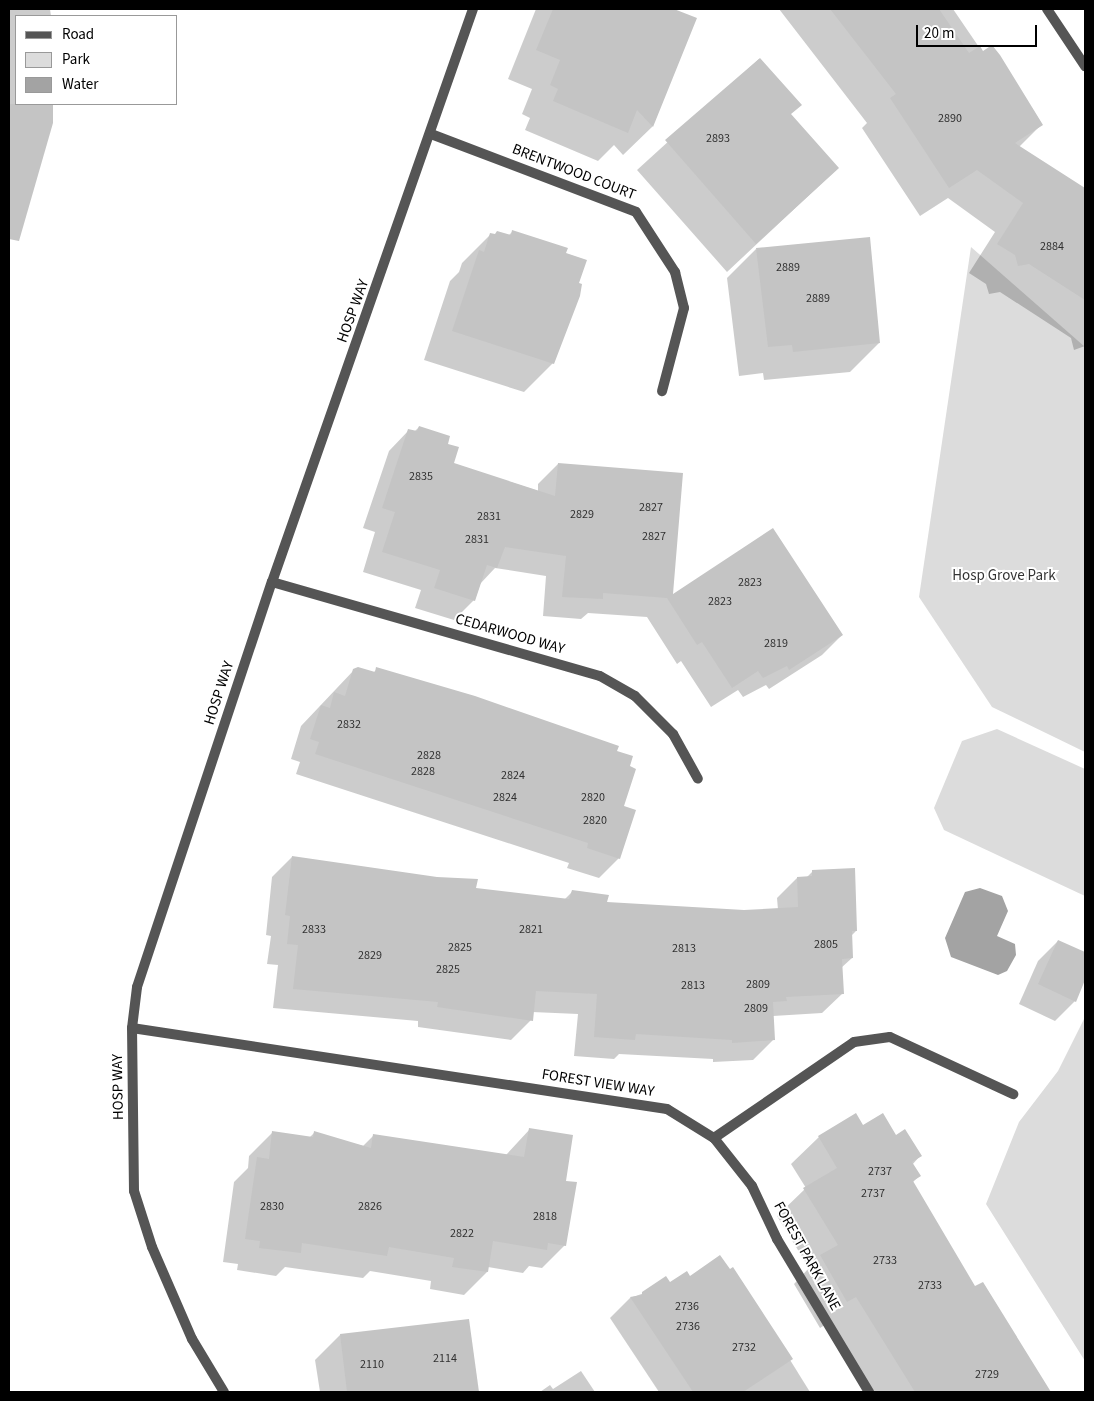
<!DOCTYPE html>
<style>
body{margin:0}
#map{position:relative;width:1094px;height:1401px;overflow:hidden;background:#fff;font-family:"Source Sans 3",sans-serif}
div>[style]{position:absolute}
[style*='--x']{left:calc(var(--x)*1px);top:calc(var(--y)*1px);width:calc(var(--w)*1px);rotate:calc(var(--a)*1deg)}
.green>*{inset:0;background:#dcdcdc}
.water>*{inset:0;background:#a3a3a3}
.shadow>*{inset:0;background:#0003}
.building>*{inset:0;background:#c4c4c4}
.minor>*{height:10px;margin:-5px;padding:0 5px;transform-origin:5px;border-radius:5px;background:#555}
.tertiary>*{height:10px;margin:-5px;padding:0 5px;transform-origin:5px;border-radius:5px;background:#555}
span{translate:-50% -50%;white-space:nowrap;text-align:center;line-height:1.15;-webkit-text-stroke:4px #fff;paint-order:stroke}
.number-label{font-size:12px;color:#313131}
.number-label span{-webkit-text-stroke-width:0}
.street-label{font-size:15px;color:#000}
.park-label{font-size:15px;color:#333}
.frame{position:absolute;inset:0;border:10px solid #000;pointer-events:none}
.legend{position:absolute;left:15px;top:15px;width:162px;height:90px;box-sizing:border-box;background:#fff;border:1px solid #999;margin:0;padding:6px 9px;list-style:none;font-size:15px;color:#000}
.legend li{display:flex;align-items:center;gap:10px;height:25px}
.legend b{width:25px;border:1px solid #999}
.scale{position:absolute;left:916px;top:25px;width:121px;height:22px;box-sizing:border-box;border:2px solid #000;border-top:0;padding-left:6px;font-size:15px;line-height:18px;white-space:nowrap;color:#000;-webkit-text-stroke:4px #fff;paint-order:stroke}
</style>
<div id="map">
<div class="green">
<div style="clip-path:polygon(971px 247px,1085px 347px,1085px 752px,992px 707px,919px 597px)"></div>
<div style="clip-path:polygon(997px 729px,1085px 769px,1085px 896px,944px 830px,934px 808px,962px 741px)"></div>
<div style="clip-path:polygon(1085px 1017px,1085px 1361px,986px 1204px,1019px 1122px,1058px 1071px)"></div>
</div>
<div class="water">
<div style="clip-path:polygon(980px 888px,1002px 896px,1008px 911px,997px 936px,1015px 944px,1016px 955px,1007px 971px,998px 975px,951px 957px,945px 938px,965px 892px)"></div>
</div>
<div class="shadow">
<div style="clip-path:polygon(9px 9px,50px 9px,51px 16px,16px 16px,16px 104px,51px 104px,52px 123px,9px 235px)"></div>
<div style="clip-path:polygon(536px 9px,671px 9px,695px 18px,652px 127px,623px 155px,614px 145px,598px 161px,525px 130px,530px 118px,522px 114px,532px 89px,508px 79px)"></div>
<div style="clip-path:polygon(779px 9px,953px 9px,983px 53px,999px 56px,1042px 124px,1019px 147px,1085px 189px,1085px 346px,1074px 350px,1071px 338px,1000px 292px,989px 294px,986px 284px,969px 273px,995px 232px,948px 198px,920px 216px,862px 128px,867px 123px)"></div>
<div style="clip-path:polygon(759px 59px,790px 115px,838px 168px,727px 272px,637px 170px)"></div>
<div style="clip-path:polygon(513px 231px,564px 254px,577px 284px,579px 296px,553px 363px,524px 392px,424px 360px,450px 281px,459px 272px,462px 263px,491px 234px,508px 236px)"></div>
<div style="clip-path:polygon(756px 249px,879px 343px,850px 372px,764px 380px,763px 373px,739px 376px,727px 278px)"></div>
<div style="clip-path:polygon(419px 427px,447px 444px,452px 463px,538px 491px,538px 484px,558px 464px,672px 596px,842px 635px,822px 655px,769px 689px,766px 685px,743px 697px,738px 690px,711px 707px,681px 661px,677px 664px,647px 617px,588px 613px,581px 619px,543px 616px,546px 576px,495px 568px,480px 584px,474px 600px,454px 620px,415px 608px,421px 590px,363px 572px,375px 532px,363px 528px,389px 451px,409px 430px,414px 432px)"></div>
<div style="clip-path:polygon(377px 669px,616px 752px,622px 807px,619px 858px,599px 878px,567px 868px,569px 863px,296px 774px,300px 762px,291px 759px,301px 726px,354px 670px,373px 673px)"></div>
<div style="clip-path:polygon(292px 857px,475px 889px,564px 900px,572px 892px,605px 903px,744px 912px,778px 910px,777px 898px,797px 878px,806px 878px,813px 871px,856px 931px,851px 936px,852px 958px,841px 968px,843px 993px,822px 1013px,773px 1016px,773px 1040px,753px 1060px,713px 1062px,713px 1059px,619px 1054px,614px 1059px,574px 1056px,578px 1014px,532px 1012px,531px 1020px,511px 1040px,418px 1027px,418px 1021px,273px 1008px,278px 965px,267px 964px,271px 936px,266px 935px,272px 877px)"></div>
<div style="clip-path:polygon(1058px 941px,1085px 953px,1085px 977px,1075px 1001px,1055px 1021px,1019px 1004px,1038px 961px)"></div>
<div style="clip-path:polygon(863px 1126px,895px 1136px,920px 1156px,912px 1165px,919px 1176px,912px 1183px,975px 1288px,983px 1283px,1050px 1392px,871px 1392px,828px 1323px,820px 1328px,794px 1284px,809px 1268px,777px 1216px,806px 1188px,791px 1164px,819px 1137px)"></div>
<div style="clip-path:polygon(530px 1129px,565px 1182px,565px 1245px,542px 1268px,529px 1266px,523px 1273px,488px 1267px,487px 1272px,464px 1295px,430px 1289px,431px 1281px,370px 1271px,363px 1278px,285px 1267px,276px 1276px,237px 1270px,238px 1264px,223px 1262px,234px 1182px,248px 1168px,249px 1156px,272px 1133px,309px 1138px,314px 1133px,363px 1146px,374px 1135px,506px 1155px)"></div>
<div style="clip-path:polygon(690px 1277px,749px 1294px,810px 1392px,659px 1392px,610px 1318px,630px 1298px)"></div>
<div style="clip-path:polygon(468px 1320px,478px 1392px,320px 1392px,315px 1360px,340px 1335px)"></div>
<div style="clip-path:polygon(581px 1371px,595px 1392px,540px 1392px,550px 1385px,553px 1389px)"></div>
</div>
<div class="building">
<div style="clip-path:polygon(553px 9px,674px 9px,697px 18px,653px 127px,637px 110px,628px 133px,553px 101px,558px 89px,550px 85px,560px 60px,536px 50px)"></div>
<div style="clip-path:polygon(830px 9px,939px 9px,969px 53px,980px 46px,983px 51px,992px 45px,1000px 55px,1043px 125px,1015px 143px,1085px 188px,1085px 300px,1029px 264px,1018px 266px,1015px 255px,997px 244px,1023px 203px,977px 170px,949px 188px,890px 98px,896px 94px)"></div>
<div style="clip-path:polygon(760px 58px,802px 105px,791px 114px,839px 168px,756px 244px,665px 140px)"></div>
<div style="clip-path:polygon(9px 104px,53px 104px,53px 123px,19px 241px,9px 239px)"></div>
<div style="clip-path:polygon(512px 230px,568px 248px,566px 253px,587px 260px,579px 283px,582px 284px,580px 296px,554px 364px,452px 331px,479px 250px,484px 252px,490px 233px,495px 234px,497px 231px,511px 235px)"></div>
<div style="clip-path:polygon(870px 237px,880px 343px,793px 352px,792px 345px,768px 347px,756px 248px)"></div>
<div style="clip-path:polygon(419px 426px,450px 436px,448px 444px,459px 447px,454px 463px,555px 496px,558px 463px,683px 473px,673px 594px,773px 528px,843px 635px,789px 670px,787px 666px,763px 678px,758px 671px,732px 688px,702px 642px,697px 645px,667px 598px,603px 593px,603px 599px,562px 597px,566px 556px,505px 547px,497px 568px,487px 565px,475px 601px,434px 588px,440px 570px,382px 552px,395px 512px,382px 508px,408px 429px,417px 431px)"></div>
<div style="clip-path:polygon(358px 667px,375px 672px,376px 667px,475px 696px,619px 746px,617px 751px,633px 756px,630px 766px,636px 769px,624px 806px,636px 810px,620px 859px,587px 848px,588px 843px,315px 754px,319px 742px,310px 739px,321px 705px,330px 708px,334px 692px,345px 696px,353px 669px)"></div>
<div style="clip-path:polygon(292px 856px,437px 877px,478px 879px,476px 888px,569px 899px,572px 890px,609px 895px,607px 902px,744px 910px,798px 907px,797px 877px,812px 876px,812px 870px,855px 868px,857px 931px,852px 931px,853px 958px,842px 959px,844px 994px,786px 997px,787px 1001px,773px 1002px,775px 1040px,732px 1043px,732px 1040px,636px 1034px,635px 1040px,594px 1037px,597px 994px,536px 991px,533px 1021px,437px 1007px,438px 1002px,293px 989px,298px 945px,287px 944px,290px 916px,285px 915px)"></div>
<div style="clip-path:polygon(1058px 940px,1085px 952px,1085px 980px,1076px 1002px,1038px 984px)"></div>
<div style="clip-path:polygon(856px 1113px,863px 1125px,883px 1113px,896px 1135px,905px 1129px,922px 1156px,912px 1162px,921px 1176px,913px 1181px,975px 1286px,983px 1282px,1051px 1392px,915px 1392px,856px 1297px,847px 1302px,820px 1255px,838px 1245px,803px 1188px,837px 1168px,818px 1136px)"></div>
<div style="clip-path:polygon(529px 1128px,573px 1135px,566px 1181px,577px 1182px,566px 1246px,548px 1243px,547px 1250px,493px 1241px,488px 1272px,452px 1267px,454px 1258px,389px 1247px,387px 1256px,302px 1243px,301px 1253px,259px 1248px,260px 1241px,245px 1239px,257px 1157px,269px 1159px,272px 1131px,313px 1137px,314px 1131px,371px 1148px,373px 1134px,524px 1157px)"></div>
<div style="clip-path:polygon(720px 1255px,730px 1269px,733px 1267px,793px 1359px,743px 1392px,693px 1392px,630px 1297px,642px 1295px,642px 1292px,666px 1276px,670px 1282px,687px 1271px,690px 1276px)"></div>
<div style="clip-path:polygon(469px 1319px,479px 1392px,347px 1392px,340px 1334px)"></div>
</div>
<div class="minor">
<div style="--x:1047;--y:9;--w:69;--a:56.3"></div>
<div style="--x:431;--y:134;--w:219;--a:20.8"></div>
<div style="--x:636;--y:212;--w:72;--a:57"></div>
<div style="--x:675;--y:272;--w:37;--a:76"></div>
<div style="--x:684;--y:308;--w:86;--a:104.8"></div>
<div style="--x:272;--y:582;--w:341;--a:16"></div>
<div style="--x:600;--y:676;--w:40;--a:29.7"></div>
<div style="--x:635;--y:696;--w:54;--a:45"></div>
<div style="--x:673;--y:734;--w:51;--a:60.9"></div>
<div style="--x:132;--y:1028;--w:541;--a:8.61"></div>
<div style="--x:667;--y:1109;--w:55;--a:31.7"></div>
<div style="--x:714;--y:1138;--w:61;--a:51.6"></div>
<div style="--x:752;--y:1186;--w:59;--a:64.7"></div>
<div style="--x:777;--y:1239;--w:179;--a:59"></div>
<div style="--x:714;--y:1138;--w:170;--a:-34.4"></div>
<div style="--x:854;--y:1042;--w:36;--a:-8"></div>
<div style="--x:890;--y:1037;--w:136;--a:24.9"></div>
</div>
<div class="tertiary">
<div style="--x:224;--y:1392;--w:62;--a:-121.1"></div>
<div style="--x:192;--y:1339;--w:100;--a:-113.5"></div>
<div style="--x:152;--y:1247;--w:59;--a:-107.8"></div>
<div style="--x:134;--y:1191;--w:163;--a:-90.7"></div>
<div style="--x:132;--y:1028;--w:41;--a:-83"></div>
<div style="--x:137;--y:987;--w:427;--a:-71.6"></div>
<div style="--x:272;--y:582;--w:607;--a:-70.67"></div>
</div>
<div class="number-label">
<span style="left:950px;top:119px">2890</span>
<span style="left:718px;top:139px">2893</span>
<span style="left:1052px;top:247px">2884</span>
<span style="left:788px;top:268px">2889</span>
<span style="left:818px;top:299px">2889</span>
<span style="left:421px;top:477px">2835</span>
<span style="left:651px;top:508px">2827</span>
<span style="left:582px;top:515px">2829</span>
<span style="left:489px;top:517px">2831</span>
<span style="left:654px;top:537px">2827</span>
<span style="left:477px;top:540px">2831</span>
<span style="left:750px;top:583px">2823</span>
<span style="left:720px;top:602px">2823</span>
<span style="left:776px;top:644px">2819</span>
<span style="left:349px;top:725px">2832</span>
<span style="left:429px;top:756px">2828</span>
<span style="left:423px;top:772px">2828</span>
<span style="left:513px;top:776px">2824</span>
<span style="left:505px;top:798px">2824</span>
<span style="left:593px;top:798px">2820</span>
<span style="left:595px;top:821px">2820</span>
<span style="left:314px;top:930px">2833</span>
<span style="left:531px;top:930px">2821</span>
<span style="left:826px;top:945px">2805</span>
<span style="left:460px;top:948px">2825</span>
<span style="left:684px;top:949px">2813</span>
<span style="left:370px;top:956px">2829</span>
<span style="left:448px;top:970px">2825</span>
<span style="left:758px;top:985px">2809</span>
<span style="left:693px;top:986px">2813</span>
<span style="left:756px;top:1009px">2809</span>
<span style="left:880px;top:1172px">2737</span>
<span style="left:873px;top:1194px">2737</span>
<span style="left:272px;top:1207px">2830</span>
<span style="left:370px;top:1207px">2826</span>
<span style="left:545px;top:1217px">2818</span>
<span style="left:462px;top:1234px">2822</span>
<span style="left:885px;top:1261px">2733</span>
<span style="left:930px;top:1286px">2733</span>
<span style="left:687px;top:1307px">2736</span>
<span style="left:688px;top:1327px">2736</span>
<span style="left:744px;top:1348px">2732</span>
<span style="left:445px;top:1359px">2114</span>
<span style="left:372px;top:1365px">2110</span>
<span style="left:987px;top:1375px">2729</span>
</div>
<div class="street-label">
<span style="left:574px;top:172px;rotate:21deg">BRENTWOOD COURT</span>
<span style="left:353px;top:311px;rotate:-70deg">HOSP WAY</span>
<span style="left:510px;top:634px;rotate:16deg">CEDARWOOD WAY</span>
<span style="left:219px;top:693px;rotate:-72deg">HOSP WAY</span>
<span style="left:598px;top:1083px;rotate:9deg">FOREST VIEW WAY</span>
<span style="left:118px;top:1087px;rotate:-91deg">HOSP WAY</span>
<span style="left:807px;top:1256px;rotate:61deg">FOREST PARK LANE</span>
</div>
<div class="park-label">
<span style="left:1004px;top:576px">Hosp Grove Park</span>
</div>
<div class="frame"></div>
<ul class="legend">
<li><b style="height:6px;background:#555"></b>Road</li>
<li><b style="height:14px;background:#dcdcdc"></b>Park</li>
<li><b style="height:14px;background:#a3a3a3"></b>Water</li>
</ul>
<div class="scale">20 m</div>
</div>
